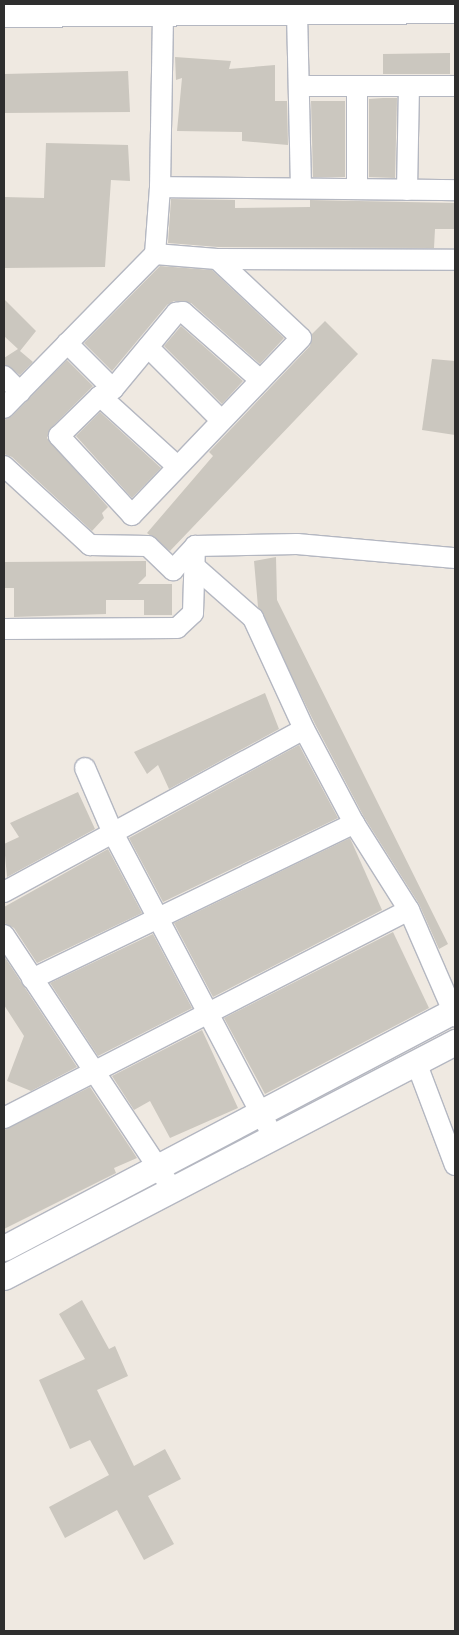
<!DOCTYPE html>
<style>
body{margin:0}
#map{position:relative;width:459px;height:1635px;overflow:hidden;background:#efe9e1;font-family:"IBM Plex Sans",sans-serif}
div>[style]{position:absolute}
[style*='--x']{left:calc(var(--x)*1px);top:calc(var(--y)*1px);width:calc(var(--w)*1px);rotate:calc(var(--a)*1deg)}
.building>*{inset:0;background:#cbc7bf}
.roads{filter:drop-shadow(1px 0 #b4b7c1) drop-shadow(-1px 0 #b4b7c1) drop-shadow(0 1px #b4b7c1) drop-shadow(0 -1px #b4b7c1)}
.minor>*{height:20px;margin:-10px;padding:0 10px;transform-origin:10px;border-radius:10px;background:#fff}
.tertiary>*{height:25px;margin:-12.5px;padding:0 12.5px;transform-origin:12.5px;border-radius:12.5px;background:#fff}
span{translate:-50% -50%;white-space:nowrap;text-align:center;line-height:1.15;-webkit-text-stroke:4px #fff;paint-order:stroke}
.frame{position:absolute;inset:0;border:5px solid #2e2e2e;pointer-events:none}
</style>
<div id="map">
<div class="building">
<div style="clip-path:polygon(450px 53px,450px 74px,383px 74px,383px 54px)"></div>
<div style="clip-path:polygon(175px 57px,231px 61px,229px 69px,275px 65px,275px 101px,287px 101px,288px 145px,242px 141px,242px 132px,177px 131px,182px 78px,176px 80px)"></div>
<div style="clip-path:polygon(128px 71px,130px 112px,4px 113px,4px 74px)"></div>
<div style="clip-path:polygon(383px 98px,397px 98px,395px 178px,369px 177px,369px 99px)"></div>
<div style="clip-path:polygon(311px 101px,345px 101px,345px 177px,313px 177px)"></div>
<div style="clip-path:polygon(46px 143px,128px 145px,130px 181px,111px 180px,105px 267px,4px 268px,4px 197px,44px 198px)"></div>
<div style="clip-path:polygon(171px 199px,235px 200px,235px 208px,310px 207px,310px 200px,455px 203px,455px 229px,435px 229px,434px 248px,218px 247px,168px 243px)"></div>
<div style="clip-path:polygon(160px 266px,212px 270px,284px 338px,260px 364px,191px 303px,174px 301px,167px 305px,112px 371px,84px 343px)"></div>
<div style="clip-path:polygon(4px 299px,36px 331px,20px 351px,33px 362px,20px 375px,4px 364px,4px 358px,18px 349px,4px 336px)"></div>
<div style="clip-path:polygon(325px 321px,358px 354px,170px 551px,147px 533px,213px 456px,209px 452px,310px 346px,312px 334px)"></div>
<div style="clip-path:polygon(181px 326px,243px 381px,222px 404px,164px 346px)"></div>
<div style="clip-path:polygon(432px 359px,455px 361px,455px 435px,422px 430px)"></div>
<div style="clip-path:polygon(67px 360px,93px 386px,51px 428px,47px 438px,108px 507px,102px 513px,104px 518px,92px 531px,12px 457px,4px 454px,4px 420px,12px 416px)"></div>
<div style="clip-path:polygon(100px 412px,161px 468px,132px 498px,76px 436px)"></div>
<div style="clip-path:polygon(276px 557px,277px 600px,448px 944px,439px 949px,419px 904px,364px 817px,315px 724px,258px 607px,254px 561px)"></div>
<div style="clip-path:polygon(146px 561px,146px 576px,138px 584px,172px 584px,172px 615px,144px 615px,144px 600px,106px 600px,106px 614px,14px 617px,14px 588px,4px 588px,4px 562px)"></div>
<div style="clip-path:polygon(265px 693px,279px 729px,169px 789px,158px 765px,147px 774px,134px 752px)"></div>
<div style="clip-path:polygon(299px 745px,338px 818px,163px 902px,129px 838px)"></div>
<div style="clip-path:polygon(78px 792px,95px 829px,7px 877px,4px 844px,19px 837px,10px 823px)"></div>
<div style="clip-path:polygon(350px 838px,382px 910px,213px 997px,174px 923px)"></div>
<div style="clip-path:polygon(108px 849px,142px 913px,37px 963px,14px 928px,4px 923px,4px 907px)"></div>
<div style="clip-path:polygon(393px 932px,429px 1008px,265px 1094px,224px 1018px)"></div>
<div style="clip-path:polygon(153px 934px,192px 1008px,98px 1056px,50px 983px)"></div>
<div style="clip-path:polygon(4px 956px,77px 1067px,31px 1091px,7px 1081px,24px 1036px,4px 1005px)"></div>
<div style="clip-path:polygon(202px 1030px,238px 1108px,170px 1138px,150px 1101px,134px 1110px,112px 1076px)"></div>
<div style="clip-path:polygon(90px 1087px,137px 1158px,114px 1168px,116px 1173px,4px 1229px,4px 1130px)"></div>
<div style="clip-path:polygon(82px 1300px,109px 1349px,115px 1346px,128px 1376px,97px 1390px,134px 1466px,165px 1449px,181px 1479px,148px 1496px,174px 1544px,144px 1560px,117px 1510px,65px 1538px,49px 1507px,109px 1475px,90px 1440px,70px 1449px,39px 1380px,85px 1359px,59px 1314px)"></div>
</div>
<div class="roads">
<div class="minor">
<div style="--x:297;--y:12;--w:176;--a:88.7"></div>
<div style="--x:299;--y:86;--w:156;--a:0"></div>
<div style="--x:160;--y:187;--w:295;--a:0.6"></div>
<div style="--x:357;--y:189;--w:103;--a:-90"></div>
<div style="--x:407;--y:190;--w:104;--a:-88.9"></div>
<div style="--x:155;--y:254;--w:62;--a:4.6"></div>
<div style="--x:217;--y:259;--w:238;--a:0.2"></div>
<div style="--x:217;--y:259;--w:115;--a:43.2"></div>
<div style="--x:301;--y:338;--w:245;--a:133.7"></div>
<div style="--x:132;--y:515;--w:108;--a:-132.7"></div>
<div style="--x:59;--y:436;--w:57;--a:-44.3"></div>
<div style="--x:100;--y:396;--w:15;--a:-28"></div>
<div style="--x:113;--y:389;--w:99;--a:-50.3"></div>
<div style="--x:176;--y:313;--w:7;--a:-8"></div>
<div style="--x:183;--y:312;--w:103;--a:41.4"></div>
<div style="--x:67;--y:343;--w:65;--a:45"></div>
<div style="--x:148;--y:347;--w:103;--a:45"></div>
<div style="--x:4;--y:376;--w:23;--a:45"></div>
<div style="--x:100;--y:396;--w:104;--a:42.3"></div>
<div style="--x:4;--y:408;--w:216;--a:-45.6"></div>
<div style="--x:155;--y:254;--w:67;--a:-85.7"></div>
<div style="--x:160;--y:187;--w:174;--a:-89"></div>
<div style="--x:4;--y:466;--w:117;--a:42.6"></div>
<div style="--x:90;--y:545;--w:58;--a:1"></div>
<div style="--x:148;--y:546;--w:35;--a:44"></div>
<div style="--x:173;--y:570;--w:33;--a:-47"></div>
<div style="--x:194;--y:566;--w:79;--a:41.4"></div>
<div style="--x:253;--y:618;--w:122;--a:65.3"></div>
<div style="--x:304;--y:729;--w:106;--a:62"></div>
<div style="--x:354;--y:823;--w:103;--a:57.7"></div>
<div style="--x:409;--y:910;--w:116;--a:66.5"></div>
<div style="--x:4;--y:629;--w:173;--a:-0.3"></div>
<div style="--x:177;--y:628;--w:22;--a:-43"></div>
<div style="--x:193;--y:613;--w:67;--a:-88.3"></div>
<div style="--x:195;--y:546;--w:102;--a:-1.1"></div>
<div style="--x:297;--y:544;--w:159;--a:5.1"></div>
<div style="--x:85;--y:768;--w:69;--a:66.8"></div>
<div style="--x:112;--y:831;--w:346;--a:62.2"></div>
<div style="--x:4;--y:892;--w:341;--a:-28.5"></div>
<div style="--x:4;--y:935;--w:305;--a:56.5"></div>
<div style="--x:32;--y:979;--w:358;--a:-25.8"></div>
<div style="--x:416;--y:1062;--w:110;--a:69.3"></div>
<div style="--x:4;--y:1118;--w:455;--a:-27.2"></div>
</div>
<div class="tertiary">
<div style="--x:4;--y:14;--w:451;--a:-0.5"></div>
<div style="--x:4;--y:1248;--w:510;--a:-27.82"></div>
<div style="--x:4;--y:1277;--w:509;--a:-27.52"></div>
</div>
</div>
<div class="frame"></div>
</div>
